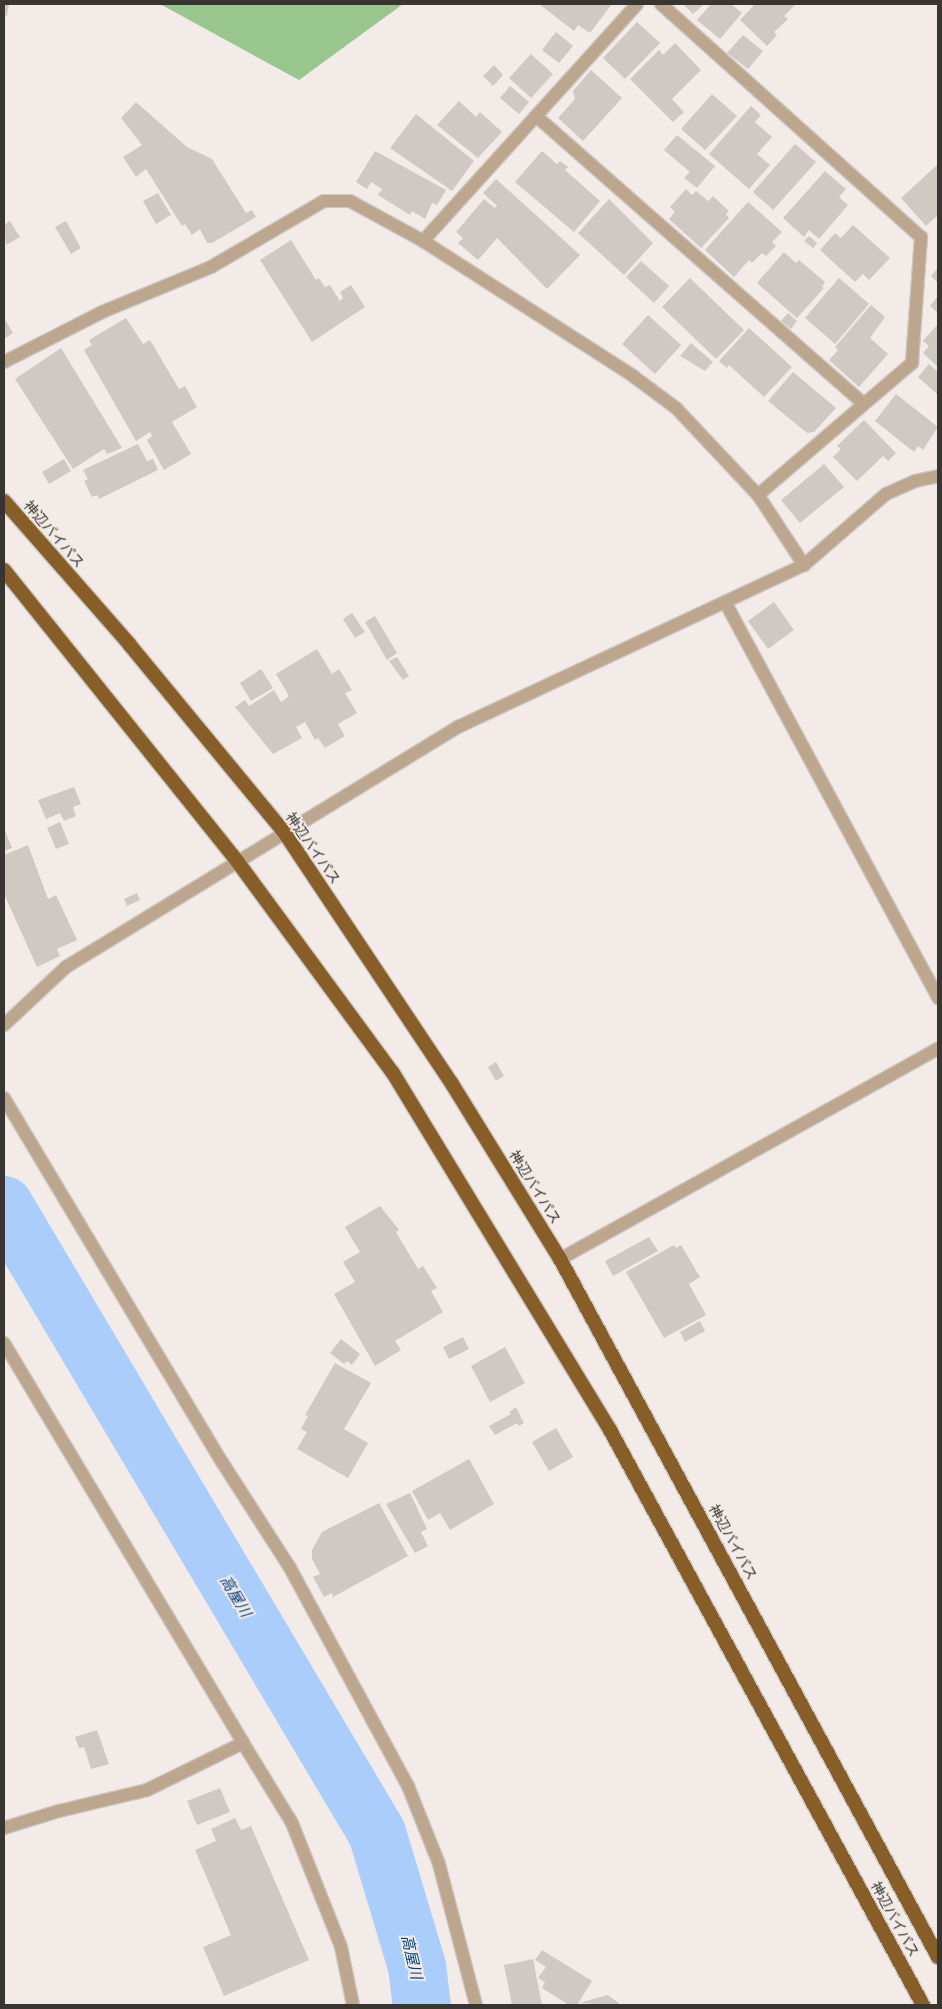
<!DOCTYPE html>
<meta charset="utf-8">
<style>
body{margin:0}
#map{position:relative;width:942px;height:2009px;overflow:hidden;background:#f2ebe7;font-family:"Exo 2","Noto Sans JP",sans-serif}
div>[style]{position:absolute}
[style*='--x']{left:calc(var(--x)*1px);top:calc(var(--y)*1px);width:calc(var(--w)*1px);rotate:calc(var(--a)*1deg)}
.forest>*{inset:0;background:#98c68c}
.river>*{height:58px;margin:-29px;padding:0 29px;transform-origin:29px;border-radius:29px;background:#aacdfc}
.building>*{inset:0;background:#cfc9c4}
.roads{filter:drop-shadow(1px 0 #cdc7c3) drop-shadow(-1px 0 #cdc7c3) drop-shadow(0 1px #cdc7c3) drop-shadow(0 -1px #cdc7c3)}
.minor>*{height:12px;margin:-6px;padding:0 6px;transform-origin:6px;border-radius:6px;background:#bca68d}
.trunk>*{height:14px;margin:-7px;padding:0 7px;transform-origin:7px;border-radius:7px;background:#885e28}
span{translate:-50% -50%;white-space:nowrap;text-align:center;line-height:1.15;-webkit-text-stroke:4px #f2ebe7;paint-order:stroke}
.street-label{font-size:14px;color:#383533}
.water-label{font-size:15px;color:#013f81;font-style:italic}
.frame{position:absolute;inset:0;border:5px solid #383533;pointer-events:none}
</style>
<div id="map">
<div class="forest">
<div style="clip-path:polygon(160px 4px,403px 4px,299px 80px)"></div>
</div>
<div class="river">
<div style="--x:4;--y:1205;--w:730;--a:59.29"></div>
<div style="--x:377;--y:1833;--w:139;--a:73.3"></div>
<div style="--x:417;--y:1966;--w:39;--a:83"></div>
</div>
<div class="building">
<div style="clip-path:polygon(4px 4px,9px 4px,7px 16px,4px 15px)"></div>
<div style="clip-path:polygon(539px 4px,612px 4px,590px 33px,578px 25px,574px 31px)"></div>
<div style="clip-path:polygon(683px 4px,704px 4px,693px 14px)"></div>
<div style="clip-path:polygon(711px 4px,731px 4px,742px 13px,720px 39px,697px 20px)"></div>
<div style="clip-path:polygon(755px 4px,796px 4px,784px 16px,788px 19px,774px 32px,777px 35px,767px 46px,740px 20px)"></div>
<div style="clip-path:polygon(637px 22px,660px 43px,625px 79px,603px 58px)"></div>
<div style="clip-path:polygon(556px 32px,573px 46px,559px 63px,542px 50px)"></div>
<div style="clip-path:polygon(743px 35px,763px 51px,748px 69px,727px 53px)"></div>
<div style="clip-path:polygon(675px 43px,701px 70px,672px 99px,684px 112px,673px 122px,630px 79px,659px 50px,663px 55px)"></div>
<div style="clip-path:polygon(531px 54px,553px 74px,531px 98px,509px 78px)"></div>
<div style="clip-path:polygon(494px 65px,503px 75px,493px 86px,483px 76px)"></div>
<div style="clip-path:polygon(591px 70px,622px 98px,583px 141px,558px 118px,575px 99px,573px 91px)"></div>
<div style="clip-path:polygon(510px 86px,529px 102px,519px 114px,500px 98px)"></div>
<div style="clip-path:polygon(712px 94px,737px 116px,705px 150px,681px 129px)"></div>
<div style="clip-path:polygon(459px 101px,476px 117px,480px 112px,502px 132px,478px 158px,437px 125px)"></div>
<div style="clip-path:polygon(136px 102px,187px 147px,212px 159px,246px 213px,252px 210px,256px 217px,212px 243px,207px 243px,200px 229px,192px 235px,185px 224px,182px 226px,146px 169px,136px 177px,123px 157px,142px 145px,121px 118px)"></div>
<div style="clip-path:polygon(751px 106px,761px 115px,755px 122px,772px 137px,757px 154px,770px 165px,749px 189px,709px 154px)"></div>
<div style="clip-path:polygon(416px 114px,474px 161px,452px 191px,390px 148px)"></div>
<div style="clip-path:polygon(677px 135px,715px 166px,697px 188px,684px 178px,690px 172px,664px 150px)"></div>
<div style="clip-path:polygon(795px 144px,816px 162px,773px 210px,753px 192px)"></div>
<div style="clip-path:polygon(375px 151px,446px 190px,437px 205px,432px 203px,425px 219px,412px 211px,410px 215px,378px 195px,382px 189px,371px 182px,367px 189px,356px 182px)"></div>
<div style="clip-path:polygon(542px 151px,557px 164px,560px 161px,568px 167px,565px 170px,600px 201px,574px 232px,515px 182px)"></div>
<div style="clip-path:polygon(937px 165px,938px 215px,926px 226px,901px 198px)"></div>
<div style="clip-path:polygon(825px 171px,846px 189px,839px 197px,848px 205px,819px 239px,809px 230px,804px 237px,783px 218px)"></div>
<div style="clip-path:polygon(496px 179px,580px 255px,547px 289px,497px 238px,478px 260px,458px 243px,463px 238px,456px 232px,484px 199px,495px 208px,497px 206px,483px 193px)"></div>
<div style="clip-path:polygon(686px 189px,692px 195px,696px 191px,708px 201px,713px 196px,729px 211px,726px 214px,729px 218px,701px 248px,669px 219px,675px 212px,670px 207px)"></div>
<div style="clip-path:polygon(158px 193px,171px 215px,156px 224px,143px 201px)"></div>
<div style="clip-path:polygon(609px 199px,653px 243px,624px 275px,578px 233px)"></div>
<div style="clip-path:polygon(748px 202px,782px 232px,772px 242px,776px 246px,766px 256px,762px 253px,752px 263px,749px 260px,734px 277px,705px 250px)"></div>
<div style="clip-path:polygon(10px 221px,20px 237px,6px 245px,4px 225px)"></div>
<div style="clip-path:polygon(66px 221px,81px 248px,71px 254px,55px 227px)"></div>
<div style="clip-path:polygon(853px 225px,890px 258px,869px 280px,863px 274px,855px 282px,820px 250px,835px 233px,841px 238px)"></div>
<div style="clip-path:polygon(809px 236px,817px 243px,813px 248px,804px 241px)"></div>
<div style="clip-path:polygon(291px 240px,316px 280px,319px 278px,325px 287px,330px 285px,340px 301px,343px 298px,340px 292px,351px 285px,365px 307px,312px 342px,260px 260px)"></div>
<div style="clip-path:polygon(784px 252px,796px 263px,799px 260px,825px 282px,822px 287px,824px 288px,797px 318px,757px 283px)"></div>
<div style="clip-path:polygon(641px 261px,669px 286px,654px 303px,626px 277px)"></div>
<div style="clip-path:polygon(938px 267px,938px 283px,931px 276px)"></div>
<div style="clip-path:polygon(690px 278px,744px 330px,716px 359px,662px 307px)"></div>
<div style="clip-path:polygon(839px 278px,869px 304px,835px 344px,805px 318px)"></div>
<div style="clip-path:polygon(938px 296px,938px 313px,930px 306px)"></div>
<div style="clip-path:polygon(871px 305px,885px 317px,870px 338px,888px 354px,859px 387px,829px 360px,838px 350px,835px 347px)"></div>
<div style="clip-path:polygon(788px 313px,797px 321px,791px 329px,781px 321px)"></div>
<div style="clip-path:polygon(648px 315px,681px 345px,655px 374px,622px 344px)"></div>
<div style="clip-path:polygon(4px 318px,13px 333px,4px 339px)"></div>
<div style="clip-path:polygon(126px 318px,143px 344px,150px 340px,179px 389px,185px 386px,197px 407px,172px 422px,191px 454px,164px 470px,147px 440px,152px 436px,150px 432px,136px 441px,84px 350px,92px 345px,89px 340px)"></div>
<div style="clip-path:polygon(938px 324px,938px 367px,923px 353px,929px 346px,923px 341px)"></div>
<div style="clip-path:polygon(749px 328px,792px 367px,764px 397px,729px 365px,727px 368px,719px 361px)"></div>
<div style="clip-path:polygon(691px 343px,713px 362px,705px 371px,680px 356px)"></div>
<div style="clip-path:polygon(61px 348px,122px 448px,107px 454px,104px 449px,73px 469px,15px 379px)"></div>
<div style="clip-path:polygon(929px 364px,938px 372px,938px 395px,918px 377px)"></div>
<div style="clip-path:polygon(793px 372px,836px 408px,814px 432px,807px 433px,768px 401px)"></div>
<div style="clip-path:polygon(896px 394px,938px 427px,923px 450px,918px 446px,914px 452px,875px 421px)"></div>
<div style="clip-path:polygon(864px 420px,896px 453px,888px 461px,883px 456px,857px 481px,833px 457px,841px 449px,837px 446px)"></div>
<div style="clip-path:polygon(138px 444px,147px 461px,153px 459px,158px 470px,99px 499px,97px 495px,92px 497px,84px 481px,88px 479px,83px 470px)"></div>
<div style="clip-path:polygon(64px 459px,71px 471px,49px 484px,42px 472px)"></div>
<div style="clip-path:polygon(824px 464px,844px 487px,800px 523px,781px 500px)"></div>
<div style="clip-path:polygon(774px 602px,794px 630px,768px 649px,748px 621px)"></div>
<div style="clip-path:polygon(352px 613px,365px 632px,355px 638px,343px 619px)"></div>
<div style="clip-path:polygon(375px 616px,397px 653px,387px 660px,365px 622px)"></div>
<div style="clip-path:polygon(317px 649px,332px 674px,339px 669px,352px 690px,345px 693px,357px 713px,338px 724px,345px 736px,325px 748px,318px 738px,315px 740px,305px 722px,296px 727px,302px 738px,273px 754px,235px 707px,245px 700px,249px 706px,274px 690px,281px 702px,289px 696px,276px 674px)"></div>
<div style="clip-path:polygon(397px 657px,409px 676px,403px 680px,389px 661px)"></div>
<div style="clip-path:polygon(261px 669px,273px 688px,251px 701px,240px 683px)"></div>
<div style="clip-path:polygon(74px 787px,81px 804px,73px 807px,76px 816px,64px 821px,60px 813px,46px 819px,38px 800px)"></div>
<div style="clip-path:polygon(60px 822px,69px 844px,56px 849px,47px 828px)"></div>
<div style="clip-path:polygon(4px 828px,12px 848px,4px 851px)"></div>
<div style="clip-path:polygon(28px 845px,48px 899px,56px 895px,77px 940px,57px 949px,60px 956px,37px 967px,4px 894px,4px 855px)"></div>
<div style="clip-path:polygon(137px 893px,140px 900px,127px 906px,124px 899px)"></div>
<div style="clip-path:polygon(496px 1062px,504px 1076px,496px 1081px,488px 1067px)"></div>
<div style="clip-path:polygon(380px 1206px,399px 1230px,396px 1232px,418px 1269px,423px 1266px,437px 1288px,431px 1291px,443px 1312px,395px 1341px,401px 1350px,375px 1366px,334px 1294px,355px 1282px,343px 1262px,360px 1252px,345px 1227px)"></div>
<div style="clip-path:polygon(649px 1237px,658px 1251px,613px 1276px,605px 1261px)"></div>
<div style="clip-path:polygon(674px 1245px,676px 1248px,681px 1245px,700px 1277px,689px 1284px,706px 1315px,664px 1338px,626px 1272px)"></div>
<div style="clip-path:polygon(700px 1321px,705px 1331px,685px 1342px,680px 1332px)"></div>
<div style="clip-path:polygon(463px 1337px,469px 1349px,449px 1359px,443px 1347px)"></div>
<div style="clip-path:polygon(341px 1339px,360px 1354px,352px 1365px,347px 1361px,344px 1364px,330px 1353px)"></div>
<div style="clip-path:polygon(505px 1347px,525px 1383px,490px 1402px,471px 1366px)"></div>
<div style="clip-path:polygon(335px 1363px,371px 1383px,344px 1429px,368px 1443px,348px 1478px,297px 1449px,307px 1432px,301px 1429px,308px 1416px,305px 1415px)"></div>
<div style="clip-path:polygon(516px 1407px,524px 1423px,519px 1426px,517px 1423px,495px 1435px,489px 1426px,511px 1414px,509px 1412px)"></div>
<div style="clip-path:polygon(556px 1428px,573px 1457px,549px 1471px,532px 1442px)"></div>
<div style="clip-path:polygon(469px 1459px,494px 1504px,450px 1530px,440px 1513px,428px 1520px,412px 1491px)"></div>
<div style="clip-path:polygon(410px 1493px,427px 1529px,421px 1532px,428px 1546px,415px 1553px,386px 1504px)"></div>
<div style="clip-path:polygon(379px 1503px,408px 1556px,333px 1597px,332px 1593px,324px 1597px,313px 1577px,320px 1574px,312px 1559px,312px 1550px,322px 1532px)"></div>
<div style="clip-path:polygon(97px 1730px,109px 1764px,91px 1769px,84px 1747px,79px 1748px,75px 1737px)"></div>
<div style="clip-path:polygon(220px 1788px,230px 1812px,197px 1825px,187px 1801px)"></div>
<div style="clip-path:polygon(235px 1818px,241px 1830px,251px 1826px,309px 1960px,224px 1996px,203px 1947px,231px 1935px,195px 1850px,216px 1841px,211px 1829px)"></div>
<div style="clip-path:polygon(542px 1950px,592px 1981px,577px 2005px,569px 2005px,542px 1988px,545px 1982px,538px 1978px,546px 1967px,535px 1960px)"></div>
<div style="clip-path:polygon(533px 1959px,542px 2005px,512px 2005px,504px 1965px)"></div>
<div style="clip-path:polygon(608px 1995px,621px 2005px,579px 2003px)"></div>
</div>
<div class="roads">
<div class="minor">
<div style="--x:661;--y:4;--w:349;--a:41.9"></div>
<div style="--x:921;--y:237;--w:126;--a:94.1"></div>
<div style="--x:912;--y:363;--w:203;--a:139.4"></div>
<div style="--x:536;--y:116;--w:435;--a:41.3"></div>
<div style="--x:423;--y:241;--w:319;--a:-47.9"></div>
<div style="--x:4;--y:362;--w:110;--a:-27"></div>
<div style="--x:102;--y:312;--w:118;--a:-22.4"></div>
<div style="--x:211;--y:267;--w:131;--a:-30.3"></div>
<div style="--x:324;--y:201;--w:26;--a:0"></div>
<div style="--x:350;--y:201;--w:83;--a:28.7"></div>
<div style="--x:423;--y:241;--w:250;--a:32.7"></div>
<div style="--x:633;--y:376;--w:54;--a:36.7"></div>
<div style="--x:676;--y:408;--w:120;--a:46.7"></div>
<div style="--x:758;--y:495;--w:84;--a:56.7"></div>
<div style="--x:725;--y:602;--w:450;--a:61.7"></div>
<div style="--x:4;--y:1025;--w:85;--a:-43.1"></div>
<div style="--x:66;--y:967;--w:460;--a:-31.5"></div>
<div style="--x:458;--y:727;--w:382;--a:-25.1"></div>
<div style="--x:804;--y:565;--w:108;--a:-40.9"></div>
<div style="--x:886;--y:494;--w:32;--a:-24"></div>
<div style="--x:915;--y:481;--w:24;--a:-12"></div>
<div style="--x:4;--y:1098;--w:424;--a:59.1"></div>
<div style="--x:222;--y:1462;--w:126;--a:57.3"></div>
<div style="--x:290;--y:1568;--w:248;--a:61.6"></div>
<div style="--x:408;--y:1786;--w:84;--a:68.3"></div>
<div style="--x:439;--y:1864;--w:146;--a:75.3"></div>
<div style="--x:560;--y:1259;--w:432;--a:-29.1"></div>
<div style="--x:4;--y:1343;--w:466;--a:59.1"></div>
<div style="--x:4;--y:1828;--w:58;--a:-17.2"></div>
<div style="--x:59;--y:1811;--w:90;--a:-13.4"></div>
<div style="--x:147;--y:1790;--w:107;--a:-26.1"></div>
<div style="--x:243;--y:1743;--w:94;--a:58.5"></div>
<div style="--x:292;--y:1823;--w:133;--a:68.4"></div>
<div style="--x:341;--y:1947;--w:59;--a:78.3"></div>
</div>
<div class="trunk">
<div style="--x:4;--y:501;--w:190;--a:48.8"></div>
<div style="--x:129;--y:644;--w:244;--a:50.5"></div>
<div style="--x:284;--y:832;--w:303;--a:56.3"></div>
<div style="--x:452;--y:1084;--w:206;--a:58.3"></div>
<div style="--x:560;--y:1259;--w:794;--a:61.56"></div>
<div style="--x:4;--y:570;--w:373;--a:51.3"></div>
<div style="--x:237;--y:861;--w:263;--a:53.7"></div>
<div style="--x:393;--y:1073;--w:418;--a:58.7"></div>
<div style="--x:610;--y:1430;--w:655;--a:61.44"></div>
</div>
</div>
<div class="street-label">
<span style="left:54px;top:534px;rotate:49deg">神辺バイパス</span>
<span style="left:313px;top:848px;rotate:55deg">神辺バイパス</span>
<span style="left:535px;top:1187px;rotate:58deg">神辺バイパス</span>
<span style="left:733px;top:1542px;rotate:61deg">神辺バイパス</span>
<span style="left:895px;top:1919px;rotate:61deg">神辺バイパス</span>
</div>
<div class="water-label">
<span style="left:236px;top:1596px;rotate:59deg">高屋川</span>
<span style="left:412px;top:1957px;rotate:77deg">高屋川</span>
</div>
<div class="frame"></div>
</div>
